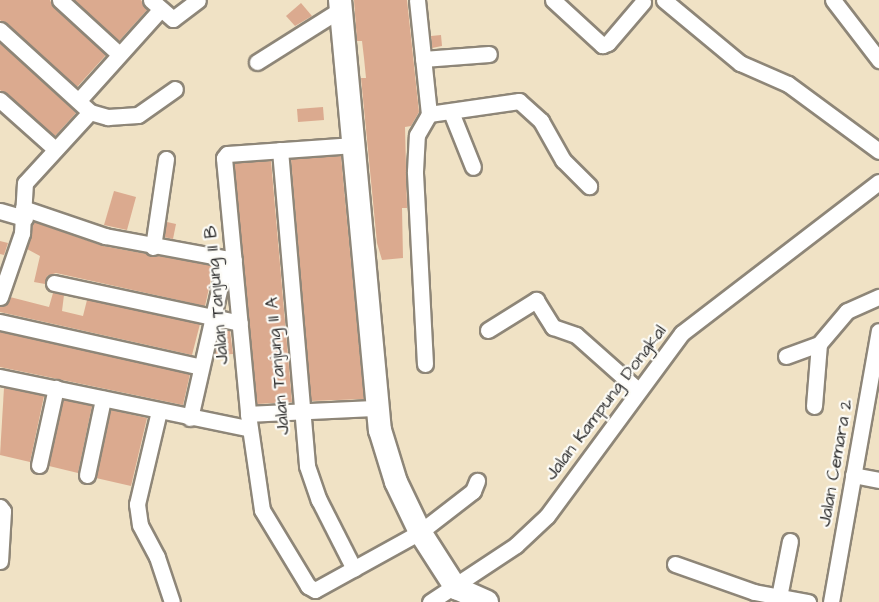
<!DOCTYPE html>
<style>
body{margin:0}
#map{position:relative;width:879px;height:602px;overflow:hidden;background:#f0e2c5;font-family:"Architects Daughter",sans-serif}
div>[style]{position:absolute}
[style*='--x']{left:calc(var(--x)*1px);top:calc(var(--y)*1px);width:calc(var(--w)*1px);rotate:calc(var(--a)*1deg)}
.building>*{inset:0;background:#dbaa8f}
.roads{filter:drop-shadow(2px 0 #8e8678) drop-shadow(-2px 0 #8e8678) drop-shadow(0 2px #8e8678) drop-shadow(0 -2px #8e8678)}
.street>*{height:15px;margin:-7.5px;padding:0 7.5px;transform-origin:7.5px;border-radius:7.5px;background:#fff}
.secondary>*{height:22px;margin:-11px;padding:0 11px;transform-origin:11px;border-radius:11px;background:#fff}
span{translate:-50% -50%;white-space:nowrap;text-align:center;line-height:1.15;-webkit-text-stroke:4.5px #fdfcf7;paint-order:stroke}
.street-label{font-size:18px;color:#2b2b2b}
</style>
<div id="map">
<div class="building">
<div style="clip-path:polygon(0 0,50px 0,53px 7px,106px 55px,77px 87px,0 20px)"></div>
<div style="clip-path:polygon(74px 0,141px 0,147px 10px,119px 41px)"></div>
<div style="clip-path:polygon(354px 0,407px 0,419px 112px,411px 126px,405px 127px,407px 208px,402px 208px,403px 258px,382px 260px,377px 243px,361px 78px,366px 78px,364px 58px,362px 41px,357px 41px)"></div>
<div style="clip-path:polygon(301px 3px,312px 16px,295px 26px,286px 16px)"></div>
<div style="clip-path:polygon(441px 35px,442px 46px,432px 48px,431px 36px)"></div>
<div style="clip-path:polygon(0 43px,76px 113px,55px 136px,0 90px)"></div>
<div style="clip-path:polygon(323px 107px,324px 120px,298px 122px,297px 109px)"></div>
<div style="clip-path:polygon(341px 156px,364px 399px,311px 401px,291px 159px)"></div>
<div style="clip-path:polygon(271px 161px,292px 402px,257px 404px,234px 163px)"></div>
<div style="clip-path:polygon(114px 191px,136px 197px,127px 230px,104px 225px)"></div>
<div style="clip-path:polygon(34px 222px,103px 246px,214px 266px,205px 306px,56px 273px,47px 276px,45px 284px,34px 282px,40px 256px,27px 249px)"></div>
<div style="clip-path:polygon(167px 222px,176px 224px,173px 239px,164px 237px)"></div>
<div style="clip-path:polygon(0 241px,8px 243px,4px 255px,0 254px)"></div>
<div style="clip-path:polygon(53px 293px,64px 295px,62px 311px,83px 316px,87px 300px,200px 324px,192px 355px,0 312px,0 307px,10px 297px,49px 307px)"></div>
<div style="clip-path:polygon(220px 329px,230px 331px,233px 354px,214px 355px)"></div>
<div style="clip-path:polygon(0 332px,190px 374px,183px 405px,0 367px)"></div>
<div style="clip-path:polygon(4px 388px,44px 396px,30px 462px,0 455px)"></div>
<div style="clip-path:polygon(63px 400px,92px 406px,78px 473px,49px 466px)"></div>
<div style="clip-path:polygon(111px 410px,147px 418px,131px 486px,96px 478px)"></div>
</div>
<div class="roads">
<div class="street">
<div style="--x:60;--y:0;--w:80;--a:42.5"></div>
<div style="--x:151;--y:0;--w:29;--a:41"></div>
<div style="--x:173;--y:19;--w:31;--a:-37"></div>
<div style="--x:417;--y:0;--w:115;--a:84"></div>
<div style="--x:429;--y:114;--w:91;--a:-8.2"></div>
<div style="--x:519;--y:101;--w:30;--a:42"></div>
<div style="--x:541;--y:121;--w:45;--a:60.6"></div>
<div style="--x:563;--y:160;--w:37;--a:45"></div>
<div style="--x:553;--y:0;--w:67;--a:42.6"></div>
<div style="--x:602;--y:45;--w:6;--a:-18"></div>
<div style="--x:608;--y:43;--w:54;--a:-49.5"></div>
<div style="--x:664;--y:0;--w:99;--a:39.7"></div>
<div style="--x:740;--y:63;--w:52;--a:23.6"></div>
<div style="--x:788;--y:84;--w:113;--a:36.4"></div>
<div style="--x:833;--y:0;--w:76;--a:52.5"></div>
<div style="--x:0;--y:30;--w:122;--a:42.3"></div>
<div style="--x:90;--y:112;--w:19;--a:16"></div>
<div style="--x:108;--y:117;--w:30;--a:-4"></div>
<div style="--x:138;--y:115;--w:45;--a:-35.1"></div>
<div style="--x:423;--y:59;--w:66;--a:-4.3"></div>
<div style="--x:257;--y:62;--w:99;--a:-32.2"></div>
<div style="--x:0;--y:100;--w:74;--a:41.7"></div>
<div style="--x:79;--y:100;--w:122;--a:-48"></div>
<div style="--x:451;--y:112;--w:59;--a:68.2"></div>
<div style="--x:354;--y:145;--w:127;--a:175.9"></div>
<div style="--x:227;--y:154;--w:5;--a:127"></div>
<div style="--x:224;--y:158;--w:257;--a:84.6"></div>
<div style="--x:248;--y:414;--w:97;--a:81.7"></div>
<div style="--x:262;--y:510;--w:89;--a:58.8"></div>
<div style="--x:308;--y:586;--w:8;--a:30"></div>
<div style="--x:315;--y:590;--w:120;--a:-28.9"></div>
<div style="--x:420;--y:532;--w:67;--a:-37.7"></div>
<div style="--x:473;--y:491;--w:11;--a:-68"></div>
<div style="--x:280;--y:150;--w:317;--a:85.1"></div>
<div style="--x:307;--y:466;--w:36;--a:71"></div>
<div style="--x:319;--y:500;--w:77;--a:63.1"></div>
<div style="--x:23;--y:208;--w:87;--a:18.9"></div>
<div style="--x:105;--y:236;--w:131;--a:10.5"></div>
<div style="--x:0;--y:211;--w:26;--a:16"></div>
<div style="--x:153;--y:247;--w:89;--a:-81.6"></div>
<div style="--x:54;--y:283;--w:190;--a:12.1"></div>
<div style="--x:0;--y:297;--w:68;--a:-71"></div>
<div style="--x:22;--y:233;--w:50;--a:-86.6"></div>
<div style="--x:25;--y:183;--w:96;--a:-47.5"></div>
<div style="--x:0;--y:322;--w:206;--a:12.6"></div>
<div style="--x:488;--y:330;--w:57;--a:-32"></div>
<div style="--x:536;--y:300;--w:32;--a:58"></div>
<div style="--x:553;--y:327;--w:24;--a:19"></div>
<div style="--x:576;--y:335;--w:83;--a:41.6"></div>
<div style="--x:786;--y:356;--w:35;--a:-20"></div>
<div style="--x:819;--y:344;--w:43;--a:-49.7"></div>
<div style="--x:847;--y:311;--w:35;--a:-24"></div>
<div style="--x:425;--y:364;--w:193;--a:-93"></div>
<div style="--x:415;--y:171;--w:36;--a:-87"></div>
<div style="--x:417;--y:135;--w:24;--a:-60"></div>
<div style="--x:0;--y:377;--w:255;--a:11.7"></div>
<div style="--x:814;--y:406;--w:62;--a:-85.4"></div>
<div style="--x:159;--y:411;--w:96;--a:103.3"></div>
<div style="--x:137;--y:504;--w:21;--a:82"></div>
<div style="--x:140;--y:525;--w:36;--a:62"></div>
<div style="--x:157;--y:557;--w:47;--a:71.6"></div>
<div style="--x:248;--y:414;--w:129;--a:-2.7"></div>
<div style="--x:190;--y:418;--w:163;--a:-77.2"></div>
<div style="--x:39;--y:465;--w:79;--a:-77.6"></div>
<div style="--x:87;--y:475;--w:78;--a:-78.1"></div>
<div style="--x:853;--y:475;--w:26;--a:11"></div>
<div style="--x:0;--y:507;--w:5;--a:53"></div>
<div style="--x:3;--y:511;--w:50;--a:93.4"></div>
<div style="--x:675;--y:564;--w:84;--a:19.5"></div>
<div style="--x:754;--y:592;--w:55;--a:10.5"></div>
<div style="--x:779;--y:597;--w:57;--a:-78.9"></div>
<div style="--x:430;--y:602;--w:103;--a:-33.5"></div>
<div style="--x:516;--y:545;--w:42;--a:-43.1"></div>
<div style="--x:547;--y:516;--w:227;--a:-53.6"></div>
<div style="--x:682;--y:333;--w:248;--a:-37.5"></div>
<div style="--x:831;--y:602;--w:275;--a:-80"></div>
</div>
<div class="secondary">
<div style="--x:340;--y:0;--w:432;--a:84.7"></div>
<div style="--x:380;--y:430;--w:54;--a:72.9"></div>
<div style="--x:396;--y:482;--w:55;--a:64.4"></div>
<div style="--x:420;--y:532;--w:67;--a:57.3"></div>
<div style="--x:456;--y:588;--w:34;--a:24"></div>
</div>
</div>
<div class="street-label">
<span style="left:217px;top:295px;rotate:-95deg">Jalan Tanjung II B</span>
<span style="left:278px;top:366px;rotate:-95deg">Jalan Tanjung II A</span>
<span style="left:606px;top:403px;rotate:-53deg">Jalan Kampung Dongkal</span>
<span style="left:836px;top:463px;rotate:-80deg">Jalan Cemara 2</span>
</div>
</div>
